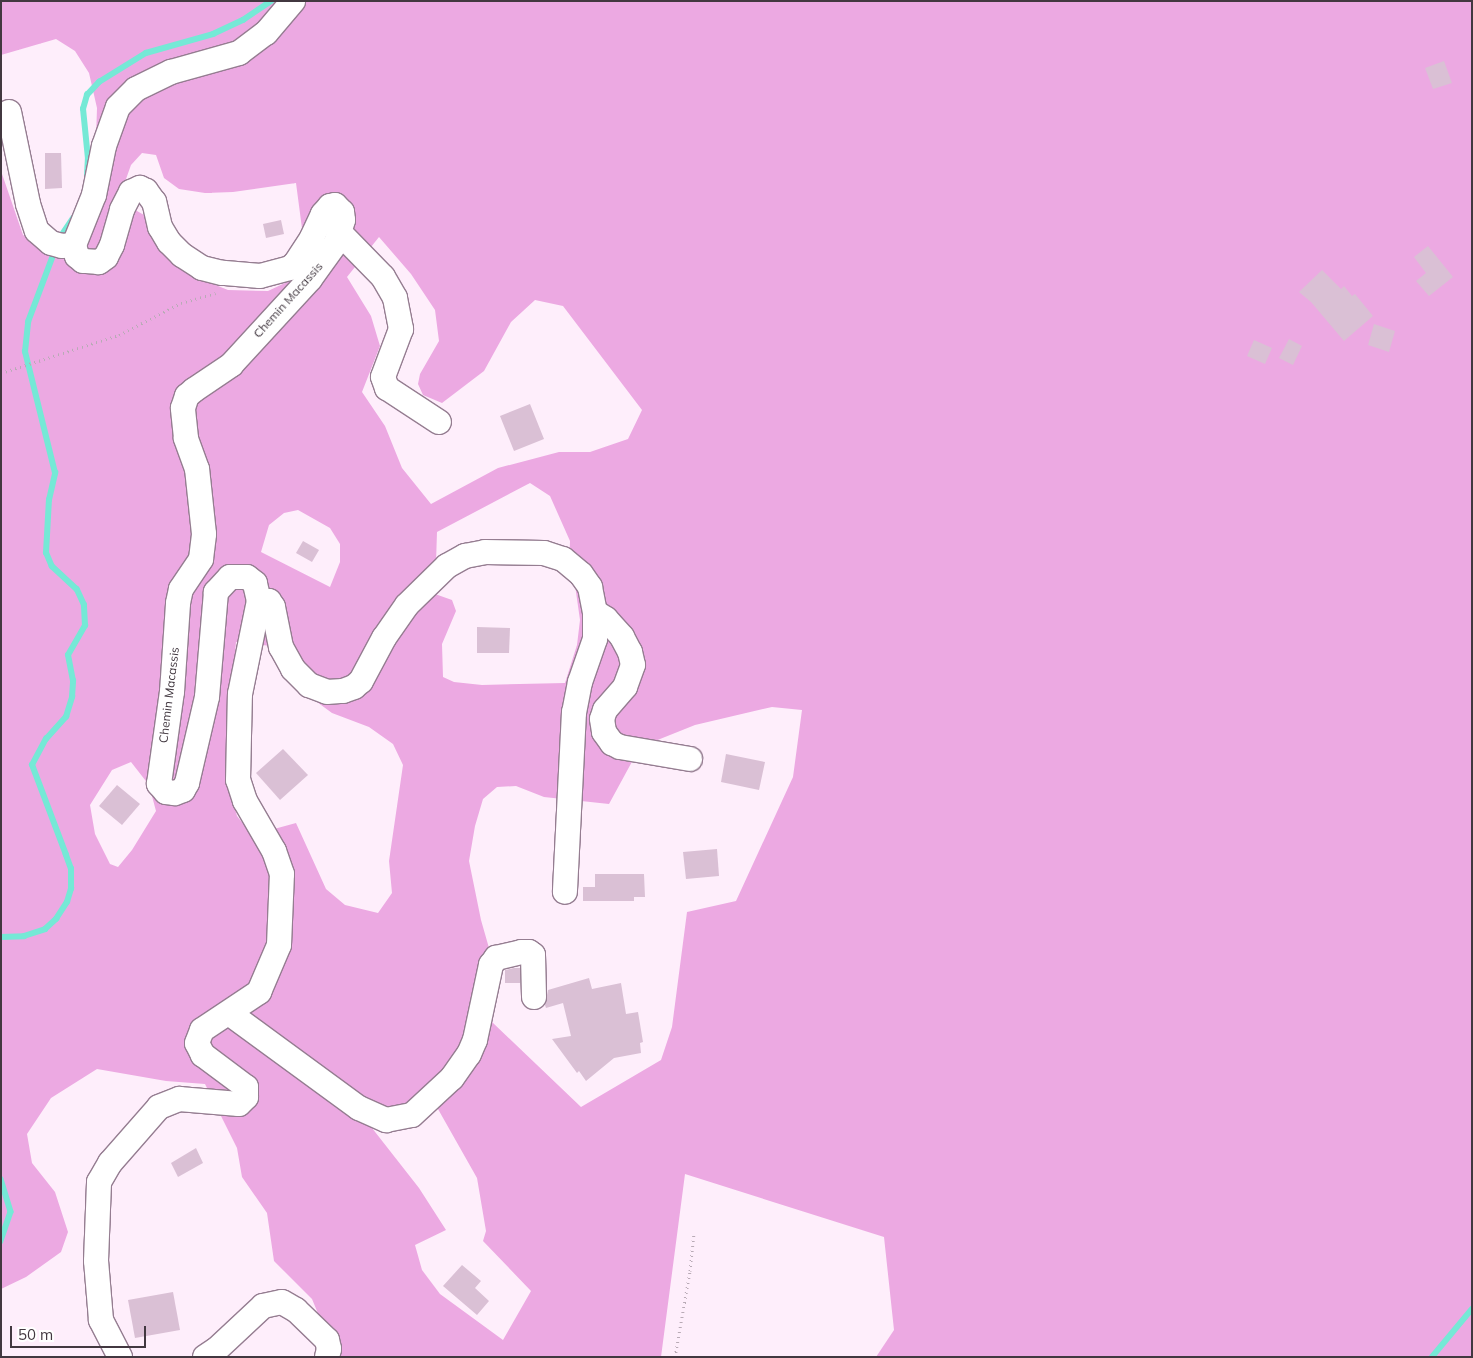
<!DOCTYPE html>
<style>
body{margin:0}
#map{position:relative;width:1473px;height:1358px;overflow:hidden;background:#feeefb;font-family:Mulish,sans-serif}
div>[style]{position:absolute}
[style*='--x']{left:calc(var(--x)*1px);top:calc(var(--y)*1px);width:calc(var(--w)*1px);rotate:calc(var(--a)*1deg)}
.green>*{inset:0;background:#eca9e2}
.stream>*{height:5.5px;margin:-2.75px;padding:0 2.75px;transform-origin:2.75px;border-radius:2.75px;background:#75e9d6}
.building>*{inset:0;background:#dac0d5}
.path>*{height:3px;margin-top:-1.5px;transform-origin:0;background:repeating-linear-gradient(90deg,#b9abb6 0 1px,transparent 0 5px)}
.roads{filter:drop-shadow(1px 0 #957d91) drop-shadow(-1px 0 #957d91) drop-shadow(0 1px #957d91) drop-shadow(0 -1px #957d91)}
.minor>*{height:24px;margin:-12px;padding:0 12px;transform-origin:12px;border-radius:12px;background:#fff}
span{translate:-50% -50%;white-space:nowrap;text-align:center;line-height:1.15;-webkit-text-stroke:5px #fff;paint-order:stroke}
.street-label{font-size:12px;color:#423840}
.frame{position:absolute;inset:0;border:2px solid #423840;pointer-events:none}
.scale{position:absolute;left:10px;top:1326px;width:136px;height:22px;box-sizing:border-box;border:2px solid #423840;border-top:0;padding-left:6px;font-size:15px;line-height:18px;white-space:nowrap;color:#423840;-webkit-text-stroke:4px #fff;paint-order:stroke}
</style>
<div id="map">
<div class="green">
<div style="clip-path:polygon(evenodd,1px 1px,1472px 1px,1472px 1357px,876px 1357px,894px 1330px,884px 1237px,685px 1174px,661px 1357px,336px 1357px,312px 1299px,274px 1261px,267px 1213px,242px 1177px,237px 1148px,205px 1084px,166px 1081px,97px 1069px,51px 1098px,27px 1134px,32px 1163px,55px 1192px,68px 1232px,61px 1252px,26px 1277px,1px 1289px,1px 171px,23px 235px,36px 244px,72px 251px,96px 138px,97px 108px,89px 73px,75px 51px,56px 39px,1px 55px,1px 1px,142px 153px,156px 155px,164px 178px,179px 189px,205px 193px,233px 192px,296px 183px,303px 236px,304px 274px,268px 291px,228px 290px,198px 278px,160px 245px,144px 215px,137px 211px,115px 210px,131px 165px,142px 153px,1px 1px,379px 237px,411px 274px,435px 310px,439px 341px,420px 374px,418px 384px,423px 395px,442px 403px,484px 371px,511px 322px,535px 300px,563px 306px,642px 410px,628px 439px,590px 452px,559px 452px,498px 468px,431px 504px,402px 468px,385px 426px,362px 392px,380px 346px,371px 316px,347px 277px,379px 237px,1px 1px,530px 483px,550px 496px,570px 541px,569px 573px,575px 585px,580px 620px,577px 645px,565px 683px,482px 685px,454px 682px,443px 677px,442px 644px,456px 611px,452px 600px,435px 594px,437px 532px,530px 483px,1px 1px,298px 510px,330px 528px,340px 544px,340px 562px,330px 587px,261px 552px,269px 525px,284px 513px,298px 510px,1px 1px,236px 642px,271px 646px,298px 688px,332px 713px,369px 727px,393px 744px,403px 765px,389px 861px,392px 893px,378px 913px,345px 905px,326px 889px,296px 823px,252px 835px,237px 816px,225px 771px,236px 642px,1px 1px,772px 707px,802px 710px,793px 777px,736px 901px,687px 912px,672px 1027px,661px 1060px,581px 1107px,470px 1001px,478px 968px,491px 955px,481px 920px,469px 861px,475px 826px,483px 799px,497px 787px,516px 786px,544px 797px,609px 804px,640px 747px,695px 725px,772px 707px,1px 1px,131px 762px,149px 785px,156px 811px,132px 850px,118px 867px,110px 864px,95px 834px,90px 805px,112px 770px,131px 762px,1px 1px,434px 1102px,477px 1178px,486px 1231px,483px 1241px,531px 1291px,503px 1340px,440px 1294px,422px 1270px,415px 1245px,446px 1230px,419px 1188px,372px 1128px,434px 1102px)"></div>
</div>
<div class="stream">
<div style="--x:87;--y:176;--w:17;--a:-87"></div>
<div style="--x:88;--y:159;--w:50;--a:-95.7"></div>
<div style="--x:83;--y:109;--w:15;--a:-74"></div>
<div style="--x:87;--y:95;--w:18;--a:-47"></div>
<div style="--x:99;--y:82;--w:55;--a:-31.7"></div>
<div style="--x:146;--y:53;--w:70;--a:-15.8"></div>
<div style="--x:213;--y:34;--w:33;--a:-25"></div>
<div style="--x:243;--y:20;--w:34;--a:-34"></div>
<div style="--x:59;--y:239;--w:25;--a:-56"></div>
<div style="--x:1;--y:937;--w:23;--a:-2"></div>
<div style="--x:24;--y:936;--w:22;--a:-18"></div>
<div style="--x:45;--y:929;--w:15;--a:-42"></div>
<div style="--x:56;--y:919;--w:20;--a:-57"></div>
<div style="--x:67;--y:902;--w:14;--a:-73"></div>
<div style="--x:71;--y:889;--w:20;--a:-90"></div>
<div style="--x:71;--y:869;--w:15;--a:-110"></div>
<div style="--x:66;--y:855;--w:96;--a:-110.7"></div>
<div style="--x:32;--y:765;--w:30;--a:-62"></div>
<div style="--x:46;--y:739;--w:30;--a:-48"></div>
<div style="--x:66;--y:717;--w:21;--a:-73"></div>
<div style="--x:72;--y:697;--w:16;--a:-86"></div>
<div style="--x:73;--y:681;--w:26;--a:-101"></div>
<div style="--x:68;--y:655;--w:34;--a:-60"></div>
<div style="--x:85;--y:626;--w:21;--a:-93"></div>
<div style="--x:84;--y:605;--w:17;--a:-115"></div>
<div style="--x:77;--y:590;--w:34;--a:-137"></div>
<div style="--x:52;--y:567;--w:15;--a:-113"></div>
<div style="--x:46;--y:553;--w:53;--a:-86.8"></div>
<div style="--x:49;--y:500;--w:28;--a:-77"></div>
<div style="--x:55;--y:473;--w:125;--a:-103.9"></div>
<div style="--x:25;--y:352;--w:30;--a:-84"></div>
<div style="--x:28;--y:322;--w:77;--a:-69.4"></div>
<div style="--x:1;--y:1179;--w:34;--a:73"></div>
<div style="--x:11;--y:1212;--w:31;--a:109"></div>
<div style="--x:1432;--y:1357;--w:62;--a:-50.2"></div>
</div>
<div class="building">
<div style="clip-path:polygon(1444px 61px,1452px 83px,1433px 89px,1425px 68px)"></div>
<div style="clip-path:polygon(45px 153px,61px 153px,62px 188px,45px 189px)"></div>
<div style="clip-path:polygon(281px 220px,284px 234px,266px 238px,263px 224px)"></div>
<div style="clip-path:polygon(1428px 246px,1453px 277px,1429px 296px,1416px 281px,1426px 273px,1414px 257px)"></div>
<div style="clip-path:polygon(1322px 270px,1341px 289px,1344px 286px,1352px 296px,1355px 294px,1373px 316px,1344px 341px,1311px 302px,1299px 292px)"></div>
<div style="clip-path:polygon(1374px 324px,1395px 331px,1389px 352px,1368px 345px)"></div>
<div style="clip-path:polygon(1289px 339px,1302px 346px,1293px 365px,1279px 358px)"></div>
<div style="clip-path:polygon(1254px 340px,1272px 348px,1265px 364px,1247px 356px)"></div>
<div style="clip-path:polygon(530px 404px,544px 439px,514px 451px,500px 416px)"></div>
<div style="clip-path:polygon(303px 541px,319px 550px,312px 562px,296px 553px)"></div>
<div style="clip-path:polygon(477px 627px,510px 628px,509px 653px,477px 653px)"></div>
<div style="clip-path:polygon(283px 749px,308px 775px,280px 800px,256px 773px)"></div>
<div style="clip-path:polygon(726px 754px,765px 762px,759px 790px,721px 782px)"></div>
<div style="clip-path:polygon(117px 785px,140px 804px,122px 825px,99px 806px)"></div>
<div style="clip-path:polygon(717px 849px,719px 876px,686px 879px,683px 852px)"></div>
<div style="clip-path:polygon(595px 874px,644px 874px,645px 897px,634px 897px,634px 901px,583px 901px,583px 887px,595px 887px)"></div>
<div style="clip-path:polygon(514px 968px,520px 968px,520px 983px,505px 983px,505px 970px)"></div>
<div style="clip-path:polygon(589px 978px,592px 989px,621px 983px,626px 1014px,638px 1012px,643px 1042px,640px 1043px,641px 1053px,614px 1058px,586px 1081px,579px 1071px,577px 1073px,552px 1039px,571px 1036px,563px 1003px,546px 1008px,545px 1005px,548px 990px)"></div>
<div style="clip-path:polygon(196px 1148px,203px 1163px,178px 1177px,171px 1163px)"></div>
<div style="clip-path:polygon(462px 1265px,481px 1281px,475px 1288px,489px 1301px,477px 1315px,443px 1286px)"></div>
<div style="clip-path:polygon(173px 1292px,180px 1330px,135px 1338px,128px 1300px)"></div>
</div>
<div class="path">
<div style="--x:1;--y:373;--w:124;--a:-17.9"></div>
<div style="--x:119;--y:335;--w:70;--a:-27.3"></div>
<div style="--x:181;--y:303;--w:36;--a:-16"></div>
<div style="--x:675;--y:1357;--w:87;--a:-80.1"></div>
<div style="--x:690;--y:1271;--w:36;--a:-84"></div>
</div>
<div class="roads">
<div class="minor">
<div style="--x:9;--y:112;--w:94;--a:78.3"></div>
<div style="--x:28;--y:204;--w:28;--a:72"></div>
<div style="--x:37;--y:231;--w:18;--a:41"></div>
<div style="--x:51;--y:243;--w:11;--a:15"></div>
<div style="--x:62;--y:246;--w:12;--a:-5"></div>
<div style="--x:341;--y:234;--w:60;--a:45.7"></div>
<div style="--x:383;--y:277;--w:24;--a:60"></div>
<div style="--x:395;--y:298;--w:32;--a:79"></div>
<div style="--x:401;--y:329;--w:51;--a:110.6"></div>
<div style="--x:383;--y:377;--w:12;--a:70"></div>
<div style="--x:387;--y:388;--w:62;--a:33.2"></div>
<div style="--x:259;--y:601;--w:10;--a:0"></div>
<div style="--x:269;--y:601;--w:7;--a:56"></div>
<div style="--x:273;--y:607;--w:41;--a:78.7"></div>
<div style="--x:281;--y:647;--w:25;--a:61"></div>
<div style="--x:293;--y:669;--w:23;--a:45"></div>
<div style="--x:309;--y:685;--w:19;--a:21"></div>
<div style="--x:327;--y:692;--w:16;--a:-4"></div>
<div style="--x:343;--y:691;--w:12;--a:-20"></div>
<div style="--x:354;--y:687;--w:9;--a:-41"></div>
<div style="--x:361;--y:681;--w:49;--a:-61.9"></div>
<div style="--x:384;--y:638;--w:40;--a:-55.1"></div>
<div style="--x:407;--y:605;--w:56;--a:-44.3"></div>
<div style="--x:447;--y:566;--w:21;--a:-29"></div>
<div style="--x:465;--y:556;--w:20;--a:-11"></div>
<div style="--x:485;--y:552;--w:59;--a:1"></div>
<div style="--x:544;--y:553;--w:20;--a:18"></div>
<div style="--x:563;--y:559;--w:23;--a:40"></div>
<div style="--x:581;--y:574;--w:16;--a:55"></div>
<div style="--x:590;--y:587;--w:25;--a:79"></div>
<div style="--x:595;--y:612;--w:27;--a:90"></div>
<div style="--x:595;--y:639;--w:46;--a:109.2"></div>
<div style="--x:580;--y:682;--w:31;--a:101"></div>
<div style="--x:574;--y:712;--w:180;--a:92.9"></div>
<div style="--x:595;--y:612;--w:13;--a:32"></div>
<div style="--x:606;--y:619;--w:24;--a:48"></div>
<div style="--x:622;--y:637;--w:17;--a:62"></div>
<div style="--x:630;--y:652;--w:13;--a:77"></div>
<div style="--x:633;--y:665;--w:23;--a:110"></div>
<div style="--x:625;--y:687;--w:30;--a:131"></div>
<div style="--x:605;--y:710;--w:9;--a:108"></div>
<div style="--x:602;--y:719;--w:13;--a:81"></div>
<div style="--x:604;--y:732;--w:14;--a:54"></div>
<div style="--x:612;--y:743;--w:9;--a:27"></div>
<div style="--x:620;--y:747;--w:71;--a:9.7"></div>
<div style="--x:229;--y:1013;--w:161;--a:36.2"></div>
<div style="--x:359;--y:1108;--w:30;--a:24"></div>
<div style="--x:386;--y:1120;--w:26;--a:-11"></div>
<div style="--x:412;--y:1115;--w:54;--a:-42.8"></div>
<div style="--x:452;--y:1078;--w:29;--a:-55"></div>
<div style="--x:469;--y:1054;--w:15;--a:-67"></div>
<div style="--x:475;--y:1040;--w:77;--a:-78"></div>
<div style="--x:491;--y:965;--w:9;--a:-54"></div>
<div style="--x:496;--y:958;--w:26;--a:-13"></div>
<div style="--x:521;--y:952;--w:8;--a:0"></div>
<div style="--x:529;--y:952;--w:5;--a:37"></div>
<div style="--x:533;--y:955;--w:42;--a:88.6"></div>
<div style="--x:120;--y:1357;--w:42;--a:-117.2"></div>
<div style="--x:101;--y:1320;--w:59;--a:-94.8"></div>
<div style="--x:96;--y:1261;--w:79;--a:-87.8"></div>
<div style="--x:99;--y:1182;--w:22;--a:-60"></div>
<div style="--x:110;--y:1163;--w:74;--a:-48.8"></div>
<div style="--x:159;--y:1107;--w:22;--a:-22"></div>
<div style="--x:179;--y:1099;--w:60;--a:4.8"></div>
<div style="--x:239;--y:1104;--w:10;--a:-45"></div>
<div style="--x:246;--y:1097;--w:10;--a:-90"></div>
<div style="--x:246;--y:1087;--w:54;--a:-143.3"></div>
<div style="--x:203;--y:1055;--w:13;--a:-117"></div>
<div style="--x:197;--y:1043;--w:14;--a:-69"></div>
<div style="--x:202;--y:1030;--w:69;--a:-33.7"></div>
<div style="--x:259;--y:992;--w:51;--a:-66.9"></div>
<div style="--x:279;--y:945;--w:71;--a:-87.6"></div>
<div style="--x:282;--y:874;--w:24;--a:-109"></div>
<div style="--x:274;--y:851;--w:58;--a:-120.1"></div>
<div style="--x:245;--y:801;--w:22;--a:-108"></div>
<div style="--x:238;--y:780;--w:86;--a:-88.7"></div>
<div style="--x:240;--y:694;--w:95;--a:-78.5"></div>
<div style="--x:259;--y:601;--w:18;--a:-103"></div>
<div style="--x:255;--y:583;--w:10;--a:-143"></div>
<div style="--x:247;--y:577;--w:17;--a:180"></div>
<div style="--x:230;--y:577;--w:21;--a:133"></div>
<div style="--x:216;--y:592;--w:105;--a:94.9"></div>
<div style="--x:207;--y:697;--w:88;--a:103.1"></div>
<div style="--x:187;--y:783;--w:8;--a:120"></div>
<div style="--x:183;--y:790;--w:9;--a:159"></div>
<div style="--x:175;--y:793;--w:9;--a:-174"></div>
<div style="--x:166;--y:792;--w:11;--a:-131"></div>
<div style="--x:159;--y:784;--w:93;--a:-82"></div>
<div style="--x:172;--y:692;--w:89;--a:-86.1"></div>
<div style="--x:178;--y:603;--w:14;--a:-78"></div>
<div style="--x:181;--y:589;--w:36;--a:-56"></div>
<div style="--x:201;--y:559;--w:25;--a:-83"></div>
<div style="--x:204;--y:534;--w:65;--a:-96.1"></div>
<div style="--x:197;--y:469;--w:33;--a:-110"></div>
<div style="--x:186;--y:438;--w:30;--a:-96"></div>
<div style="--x:183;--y:408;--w:13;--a:-72"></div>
<div style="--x:187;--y:396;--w:9;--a:-41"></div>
<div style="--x:194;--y:390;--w:45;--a:-34"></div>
<div style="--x:231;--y:365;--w:117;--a:-47.4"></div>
<div style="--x:310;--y:279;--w:44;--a:-54.2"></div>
<div style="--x:336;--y:243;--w:24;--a:-73"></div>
<div style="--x:343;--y:220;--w:8;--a:-97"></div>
<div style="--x:342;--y:212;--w:10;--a:-135"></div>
<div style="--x:335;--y:205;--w:5;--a:169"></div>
<div style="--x:330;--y:206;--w:11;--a:131"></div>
<div style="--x:323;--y:214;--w:26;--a:115"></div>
<div style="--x:312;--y:238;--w:30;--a:123"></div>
<div style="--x:296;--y:263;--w:8;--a:140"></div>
<div style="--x:290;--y:268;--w:31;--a:165"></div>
<div style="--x:260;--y:276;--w:38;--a:-175"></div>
<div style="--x:222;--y:273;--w:21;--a:-166"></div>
<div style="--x:202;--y:268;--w:24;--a:-147"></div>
<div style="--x:182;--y:255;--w:18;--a:-135"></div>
<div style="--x:169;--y:242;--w:17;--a:-121"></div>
<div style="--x:160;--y:227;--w:26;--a:-103"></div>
<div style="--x:154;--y:202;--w:14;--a:-126"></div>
<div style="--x:146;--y:191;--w:7;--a:-153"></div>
<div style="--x:140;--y:188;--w:10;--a:156"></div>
<div style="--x:131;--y:192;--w:20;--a:117"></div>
<div style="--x:122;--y:210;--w:36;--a:106"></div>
<div style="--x:112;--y:245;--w:13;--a:117"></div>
<div style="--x:106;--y:257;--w:9;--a:144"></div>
<div style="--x:99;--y:262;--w:16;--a:-176"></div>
<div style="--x:83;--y:261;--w:8;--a:-140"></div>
<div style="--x:77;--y:256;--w:11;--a:-105"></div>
<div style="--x:74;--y:245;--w:54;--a:-68.2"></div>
<div style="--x:94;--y:195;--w:50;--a:-78.5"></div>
<div style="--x:104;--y:146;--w:41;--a:-70.3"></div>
<div style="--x:118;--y:107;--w:25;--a:-45"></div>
<div style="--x:136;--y:89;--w:39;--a:-26"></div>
<div style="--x:171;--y:72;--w:71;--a:-15.6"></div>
<div style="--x:239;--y:53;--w:34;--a:-37"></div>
<div style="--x:266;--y:33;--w:42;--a:-49.8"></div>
<div style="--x:205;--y:1357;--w:14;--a:-34"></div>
<div style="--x:217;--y:1349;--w:63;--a:-43.1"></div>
<div style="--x:263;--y:1306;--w:19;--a:-12"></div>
<div style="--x:282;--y:1302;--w:16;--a:30"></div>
<div style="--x:296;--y:1310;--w:43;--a:44.1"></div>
<div style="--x:327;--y:1340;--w:9;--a:77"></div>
<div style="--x:329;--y:1349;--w:8;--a:104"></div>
</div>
</div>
<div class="street-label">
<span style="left:288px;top:300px;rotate:-48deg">Chemin Macassis</span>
<span style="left:169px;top:695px;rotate:-83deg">Chemin Macassis</span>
</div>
<div class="frame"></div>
<div class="scale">50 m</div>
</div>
